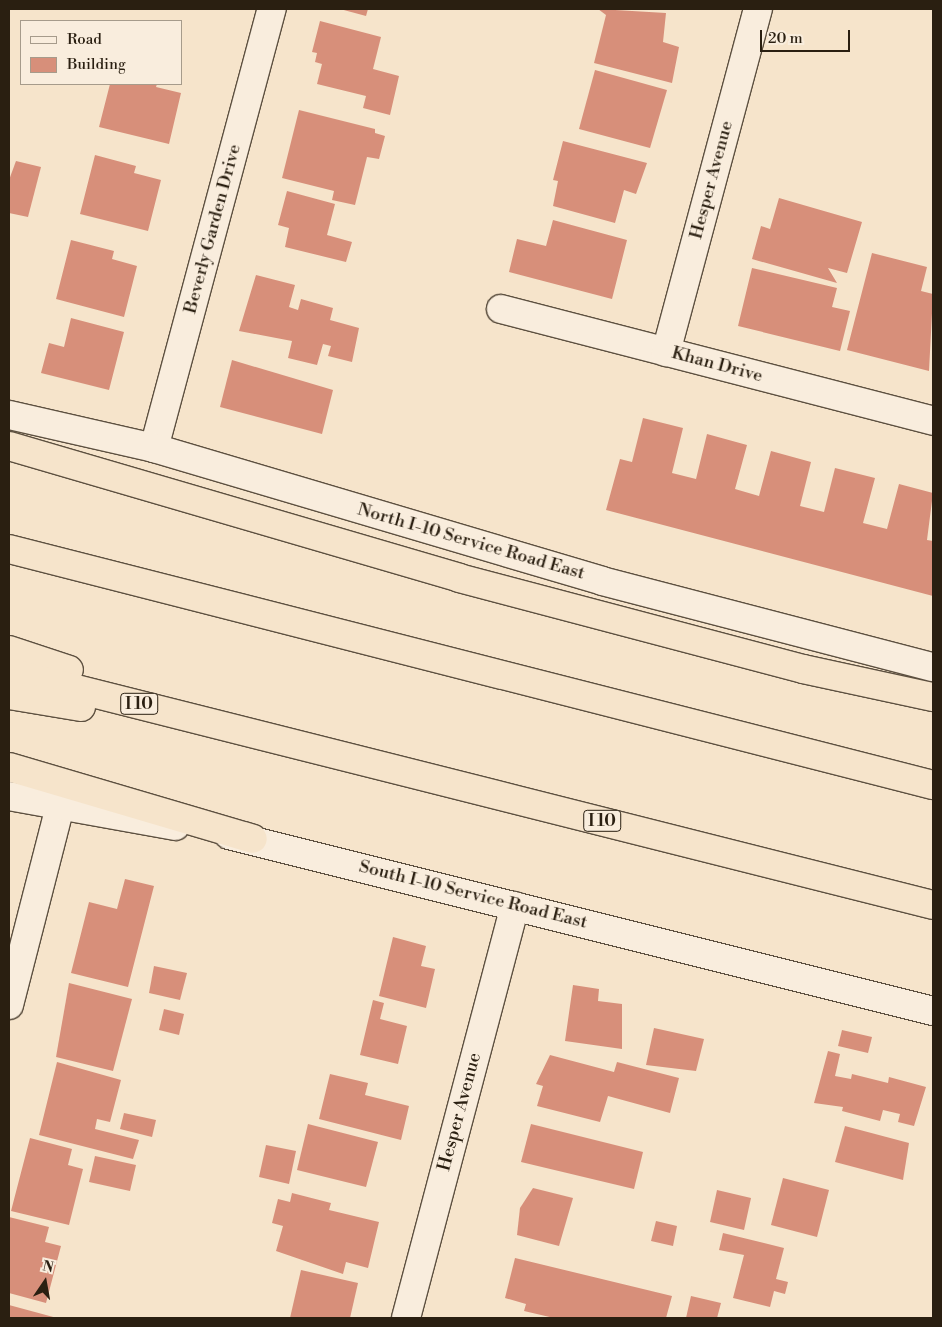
<!DOCTYPE html>
<style>
body{margin:0}
#map{position:relative;width:942px;height:1327px;overflow:hidden;background:#f6e4cb;font-family:"Libre Bodoni",serif}
div>[style]{position:absolute}
[style*='--x']{left:calc(var(--x)*1px);top:calc(var(--y)*1px);width:calc(var(--w)*1px);rotate:calc(var(--a)*1deg)}
.building>*{inset:0;background:#d78f7a}
.roads{filter:drop-shadow(1px 0 #5d5040) drop-shadow(-1px 0 #5d5040) drop-shadow(0 1px #5d5040) drop-shadow(0 -1px #5d5040)}
.minor>*{height:28px;margin:-14px;padding:0 14px;transform-origin:14px;border-radius:14px;background:#f9eddd}
.tertiary>*{height:28px;margin:-14px;padding:0 14px;transform-origin:14px;border-radius:14px;background:#f9eddd}
.motorway>*{height:28px;margin:-14px;padding:0 14px;transform-origin:14px;border-radius:14px;background:#f6e4cb}
span{translate:-50% -50%;white-space:nowrap;text-align:center;line-height:1.15;-webkit-text-stroke:5px #f9eddd;paint-order:stroke}
.shield-label span{padding:1px 4px;background:#f9eddd;border:1px solid;border-radius:4px;-webkit-text-stroke-width:0}
.shield-label{font-size:16px;color:#2a1f11;font-weight:700}
.street-label{font-size:18px;color:#2a1f11}
.frame{position:absolute;inset:0;border:10px solid #2a1f11;pointer-events:none}
.legend{position:absolute;left:20px;top:20px;width:162px;height:65px;box-sizing:border-box;background:#f9eddd;border:1px solid #a69b8b;margin:0;padding:6px 9px;list-style:none;font-size:15px;color:#2a1f11}
.legend li{display:flex;align-items:center;gap:10px;height:25px}
.legend b{width:25px;border:1px solid #a69b8b}
.north{position:absolute;left:20px;top:1257px;width:50px;height:50px;-webkit-text-stroke:4px #f9eddd;paint-order:stroke;rotate:12deg;font-size:14px;font-weight:700;line-height:20px;text-align:center;color:#2a1f11}
.north::after{content:'';display:block;margin:auto;width:18px;height:22px;background:#2a1f11;clip-path:polygon(50% 0,100% 100%,50% 72%,0 100%)}
.scale{position:absolute;left:760px;top:30px;width:90px;height:22px;box-sizing:border-box;border:2px solid #2a1f11;border-top:0;padding-left:6px;font-size:15px;line-height:18px;white-space:nowrap;color:#2a1f11;-webkit-text-stroke:4px #f9eddd;paint-order:stroke}
</style>
<div id="map">
<div class="building">
<div style="clip-path:polygon(340px 9px,368px 9px,366px 16px)"></div>
<div style="clip-path:polygon(598px 9px,666px 13px,663px 42px,679px 47px,672px 83px,594px 63px,606px 15px)"></div>
<div style="clip-path:polygon(320px 21px,381px 37px,373px 69px,399px 76px,390px 115px,363px 108px,366px 96px,317px 84px,322px 64px,315px 62px,317px 53px,312px 52px)"></div>
<div style="clip-path:polygon(595px 70px,667px 90px,650px 148px,579px 129px)"></div>
<div style="clip-path:polygon(110px 84px,157px 84px,156px 87px,181px 93px,169px 144px,99px 127px)"></div>
<div style="clip-path:polygon(299px 110px,375px 129px,375px 133px,385px 136px,379px 159px,367px 157px,355px 205px,332px 200px,334px 191px,282px 178px)"></div>
<div style="clip-path:polygon(563px 141px,647px 163px,636px 194px,624px 190px,615px 223px,553px 206px,558px 181px,553px 180px)"></div>
<div style="clip-path:polygon(95px 155px,136px 166px,134px 173px,161px 180px,148px 231px,80px 214px)"></div>
<div style="clip-path:polygon(16px 161px,41px 167px,28px 217px,9px 213px,9px 180px)"></div>
<div style="clip-path:polygon(287px 191px,335px 204px,327px 235px,352px 242px,346px 262px,285px 247px,289px 228px,278px 225px)"></div>
<div style="clip-path:polygon(779px 198px,862px 222px,847px 273px,828px 268px,837px 283px,752px 259px,761px 226px,770px 229px)"></div>
<div style="clip-path:polygon(553px 220px,627px 240px,612px 299px,509px 272px,517px 239px,546px 246px)"></div>
<div style="clip-path:polygon(71px 240px,114px 251px,112px 259px,137px 266px,124px 317px,56px 299px)"></div>
<div style="clip-path:polygon(872px 253px,927px 267px,921px 291px,933px 294px,929px 371px,847px 350px)"></div>
<div style="clip-path:polygon(752px 268px,837px 288px,832px 307px,850px 311px,840px 351px,738px 326px)"></div>
<div style="clip-path:polygon(256px 275px,295px 285px,289px 307px,298px 310px,301px 299px,333px 308px,330px 320px,359px 328px,352px 362px,328px 356px,331px 346px,323px 344px,317px 365px,288px 358px,292px 341px,239px 331px)"></div>
<div style="clip-path:polygon(71px 318px,124px 332px,109px 390px,41px 373px,49px 343px,64px 347px)"></div>
<div style="clip-path:polygon(232px 360px,333px 390px,322px 434px,220px 407px)"></div>
<div style="clip-path:polygon(643px 418px,683px 428px,672px 473px,696px 479px,707px 434px,747px 445px,735px 489px,759px 496px,771px 451px,811px 462px,800px 506px,824px 512px,835px 468px,875px 478px,863px 523px,887px 529px,899px 484px,933px 493px,927px 540px,933px 541px,933px 596px,606px 510px,620px 459px,632px 462px)"></div>
<div style="clip-path:polygon(125px 879px,154px 886px,128px 987px,71px 973px,89px 902px,117px 909px)"></div>
<div style="clip-path:polygon(393px 937px,426px 946px,421px 966px,435px 969px,426px 1008px,379px 996px)"></div>
<div style="clip-path:polygon(154px 966px,187px 973px,180px 1000px,149px 993px)"></div>
<div style="clip-path:polygon(69px 983px,132px 999px,113px 1071px,56px 1057px)"></div>
<div style="clip-path:polygon(573px 985px,599px 989px,598px 1001px,622px 1004px,622px 1049px,565px 1041px)"></div>
<div style="clip-path:polygon(373px 1000px,384px 1003px,380px 1019px,407px 1026px,398px 1064px,360px 1055px)"></div>
<div style="clip-path:polygon(164px 1009px,184px 1014px,179px 1035px,159px 1030px)"></div>
<div style="clip-path:polygon(654px 1028px,704px 1039px,696px 1071px,646px 1065px)"></div>
<div style="clip-path:polygon(842px 1030px,872px 1037px,868px 1053px,838px 1046px)"></div>
<div style="clip-path:polygon(828px 1051px,840px 1054px,835px 1076px,851px 1079px,852px 1074px,888px 1083px,889px 1077px,926px 1087px,914px 1126px,898px 1122px,900px 1114px,883px 1110px,880px 1121px,842px 1111px,843px 1107px,814px 1103px)"></div>
<div style="clip-path:polygon(550px 1055px,614px 1072px,617px 1062px,679px 1078px,670px 1113px,608px 1096px,600px 1122px,537px 1106px,543px 1086px,536px 1084px)"></div>
<div style="clip-path:polygon(57px 1062px,121px 1080px,110px 1122px,97px 1119px,95px 1129px,139px 1140px,133px 1159px,39px 1135px)"></div>
<div style="clip-path:polygon(330px 1074px,368px 1083px,365px 1095px,409px 1106px,401px 1140px,319px 1119px)"></div>
<div style="clip-path:polygon(124px 1113px,156px 1120px,152px 1137px,120px 1129px)"></div>
<div style="clip-path:polygon(308px 1124px,378px 1142px,366px 1187px,297px 1170px)"></div>
<div style="clip-path:polygon(531px 1124px,643px 1152px,634px 1189px,521px 1162px)"></div>
<div style="clip-path:polygon(845px 1126px,909px 1143px,903px 1180px,835px 1162px)"></div>
<div style="clip-path:polygon(30px 1138px,72px 1149px,68px 1165px,83px 1169px,69px 1225px,11px 1211px)"></div>
<div style="clip-path:polygon(266px 1145px,296px 1151px,289px 1184px,259px 1177px)"></div>
<div style="clip-path:polygon(95px 1156px,136px 1165px,130px 1191px,89px 1182px)"></div>
<div style="clip-path:polygon(783px 1178px,829px 1190px,817px 1237px,771px 1225px)"></div>
<div style="clip-path:polygon(533px 1188px,573px 1198px,559px 1246px,517px 1235px,520px 1208px)"></div>
<div style="clip-path:polygon(717px 1190px,751px 1198px,744px 1230px,710px 1222px)"></div>
<div style="clip-path:polygon(292px 1193px,331px 1203px,329px 1210px,379px 1222px,368px 1268px,346px 1262px,343px 1274px,276px 1251px,283px 1226px,272px 1223px,278px 1199px,290px 1202px)"></div>
<div style="clip-path:polygon(9px 1217px,49px 1227px,45px 1242px,61px 1246px,46px 1303px,9px 1293px)"></div>
<div style="clip-path:polygon(656px 1221px,677px 1226px,673px 1246px,651px 1241px)"></div>
<div style="clip-path:polygon(723px 1233px,784px 1248px,776px 1279px,788px 1282px,785px 1294px,774px 1291px,770px 1307px,733px 1298px,744px 1255px,719px 1250px)"></div>
<div style="clip-path:polygon(515px 1258px,672px 1296px,666px 1318px,554px 1318px,524px 1311px,526px 1304px,505px 1298px)"></div>
<div style="clip-path:polygon(301px 1270px,358px 1283px,350px 1318px,290px 1318px)"></div>
<div style="clip-path:polygon(691px 1296px,721px 1303px,717px 1318px,686px 1318px)"></div>
<div style="clip-path:polygon(9px 1305px,57px 1318px,9px 1318px)"></div>
</div>
<div class="roads">
<div class="minor">
<div style="--x:501;--y:309;--w:446;--a:14.5"></div>
<div style="--x:666;--y:352;--w:355;--a:-75"></div>
<div style="--x:154;--y:448;--w:455;--a:-75"></div>
<div style="--x:9;--y:1005;--w:205;--a:-75.6"></div>
<div style="--x:406;--y:1318;--w:426;--a:-75.2"></div>
</div>
<div class="tertiary">
<div style="--x:9;--y:415;--w:149;--a:12.8"></div>
<div style="--x:154;--y:448;--w:467;--a:16.5"></div>
<div style="--x:602;--y:581;--w:342;--a:14.6"></div>
<div style="--x:9;--y:796;--w:169;--a:10.2"></div>
<div style="--x:229;--y:835;--w:726;--a:14.04"></div>
</div>
<div class="motorway">
<div style="--x:9;--y:446;--w:469;--a:16.3"></div>
<div style="--x:459;--y:578;--w:356;--a:14.8"></div>
<div style="--x:803;--y:669;--w:133;--a:12.2"></div>
<div style="--x:9;--y:549;--w:954;--a:14.33"></div>
<div style="--x:9;--y:650;--w:63;--a:18.4"></div>
<div style="--x:9;--y:672;--w:953;--a:14.15"></div>
<div style="--x:9;--y:695;--w:73;--a:9.5"></div>
<div style="--x:9;--y:767;--w:254;--a:16.4"></div>
</div>
</div>
<div class="shield-label">
<span style="left:139px;top:704px">I 10</span>
<span style="left:602px;top:821px">I 10</span>
</div>
<div class="street-label">
<span style="left:712px;top:180px;rotate:-75deg">Hesper Avenue</span>
<span style="left:213px;top:229px;rotate:-75deg">Beverly Garden Drive</span>
<span style="left:717px;top:365px;rotate:15deg">Khan Drive</span>
<span style="left:471px;top:542px;rotate:16deg">North I-10 Service Road East</span>
<span style="left:473px;top:895px;rotate:14deg">South I-10 Service Road East</span>
<span style="left:460px;top:1112px;rotate:-75deg">Hesper Avenue</span>
</div>
<div class="frame"></div>
<ul class="legend">
<li><b style="height:6px;background:#f9eddd"></b>Road</li>
<li><b style="height:14px;background:#d78f7a"></b>Building</li>
</ul>
<div class="north">N</div>
<div class="scale">20 m</div>
</div>
